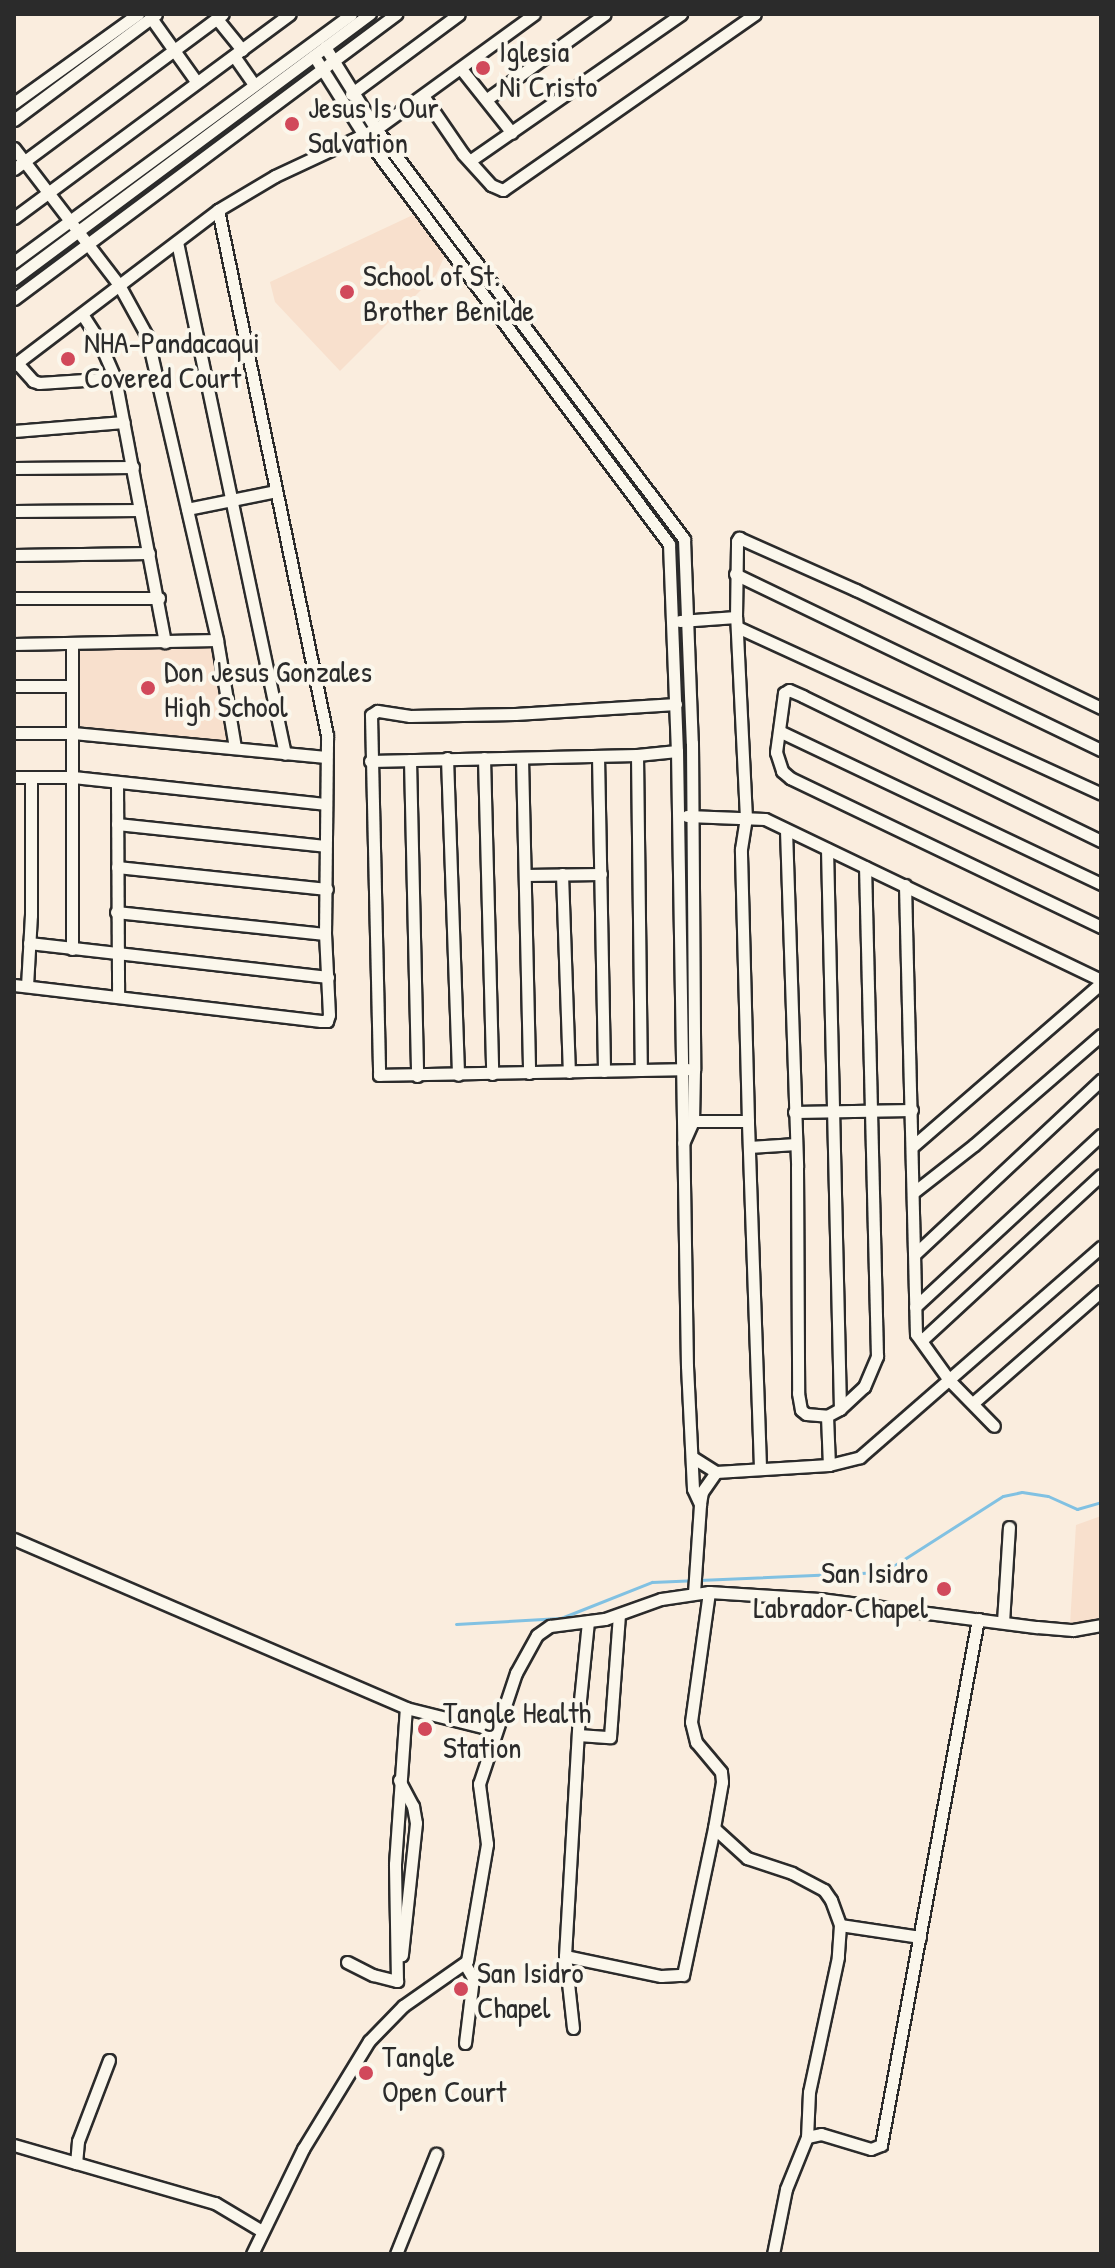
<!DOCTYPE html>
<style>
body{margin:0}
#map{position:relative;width:1115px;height:2268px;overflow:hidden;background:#faedde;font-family:"Patrick Hand",sans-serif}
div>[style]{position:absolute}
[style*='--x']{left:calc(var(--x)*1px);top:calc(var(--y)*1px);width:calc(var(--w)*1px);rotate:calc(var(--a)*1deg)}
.built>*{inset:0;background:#f8e0cd}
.stream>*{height:3px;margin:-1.5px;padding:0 1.5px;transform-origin:1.5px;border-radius:1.5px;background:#81c1e2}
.roads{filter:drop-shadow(2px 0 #2b2b2b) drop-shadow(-2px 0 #2b2b2b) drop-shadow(0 2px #2b2b2b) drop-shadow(0 -2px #2b2b2b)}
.minor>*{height:11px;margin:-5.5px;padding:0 5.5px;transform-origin:5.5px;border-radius:5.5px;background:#fbf7ec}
.dots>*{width:22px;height:22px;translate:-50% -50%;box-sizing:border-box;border:4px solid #fbf7ec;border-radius:50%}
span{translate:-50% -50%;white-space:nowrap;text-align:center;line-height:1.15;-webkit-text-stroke:8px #fbf7ec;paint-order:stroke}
.poi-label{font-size:30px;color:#2b2b2b}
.left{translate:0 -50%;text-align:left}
.right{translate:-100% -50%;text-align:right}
.frame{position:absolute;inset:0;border:16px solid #2b2b2b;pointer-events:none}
</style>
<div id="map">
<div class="built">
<div style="clip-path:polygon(415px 214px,446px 253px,436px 275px,340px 371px,275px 302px,270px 282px)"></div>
<div style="clip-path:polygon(215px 643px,229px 741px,74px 727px,75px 648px)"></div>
<div style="clip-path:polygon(1101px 1516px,1101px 1620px,1070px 1625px,1076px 1525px)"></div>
</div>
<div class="stream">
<div style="--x:51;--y:85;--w:11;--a:-34"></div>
<div style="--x:456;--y:1624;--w:105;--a:-3.3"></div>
<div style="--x:561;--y:1618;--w:98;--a:-21.6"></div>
<div style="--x:652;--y:1582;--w:232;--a:-2.5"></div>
<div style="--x:884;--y:1572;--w:141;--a:-32.6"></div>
<div style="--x:1003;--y:1496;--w:19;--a:-12"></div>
<div style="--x:1022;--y:1492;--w:26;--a:9"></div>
<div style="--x:1048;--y:1496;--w:32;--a:24"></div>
<div style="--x:1077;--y:1509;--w:25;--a:-16"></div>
</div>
<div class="roads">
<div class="minor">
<div style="--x:151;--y:18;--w:77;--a:54.5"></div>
<div style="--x:217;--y:19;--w:40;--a:51"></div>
<div style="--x:325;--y:47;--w:97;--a:58.1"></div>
<div style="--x:376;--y:129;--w:513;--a:53.09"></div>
<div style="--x:684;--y:539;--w:204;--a:87.8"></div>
<div style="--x:692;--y:743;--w:327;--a:89.6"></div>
<div style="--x:694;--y:1070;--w:51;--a:91.1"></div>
<div style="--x:693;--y:1121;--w:24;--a:114"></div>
<div style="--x:234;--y:56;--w:35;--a:55"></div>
<div style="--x:314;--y:56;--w:93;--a:57.7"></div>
<div style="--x:364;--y:135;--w:510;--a:53.29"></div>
<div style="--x:669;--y:544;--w:207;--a:87.8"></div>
<div style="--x:677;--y:751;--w:615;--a:89.07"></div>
<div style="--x:687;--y:1366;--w:123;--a:87.2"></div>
<div style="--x:693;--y:1489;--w:17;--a:65"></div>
<div style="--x:462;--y:70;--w:80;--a:51.6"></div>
<div style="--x:351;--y:94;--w:134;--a:-36.5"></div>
<div style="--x:424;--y:97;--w:69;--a:55.6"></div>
<div style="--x:463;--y:154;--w:42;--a:47.9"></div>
<div style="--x:491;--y:185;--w:13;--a:23"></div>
<div style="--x:503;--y:190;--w:307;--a:-34.9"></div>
<div style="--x:487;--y:99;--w:145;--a:-35.8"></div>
<div style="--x:14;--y:103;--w:153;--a:-35.7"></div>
<div style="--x:14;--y:120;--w:177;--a:-36.7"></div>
<div style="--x:14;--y:148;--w:173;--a:52.5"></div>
<div style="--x:119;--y:285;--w:58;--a:61.2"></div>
<div style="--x:147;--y:336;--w:312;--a:77"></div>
<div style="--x:217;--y:640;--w:109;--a:80.5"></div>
<div style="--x:471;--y:160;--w:256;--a:-34.8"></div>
<div style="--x:14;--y:169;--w:260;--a:-36.6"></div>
<div style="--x:14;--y:218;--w:343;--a:-36.5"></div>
<div style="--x:177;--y:242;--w:523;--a:78.09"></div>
<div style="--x:14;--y:262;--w:418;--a:-36.3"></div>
<div style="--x:14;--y:279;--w:444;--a:-36.7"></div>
<div style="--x:14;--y:299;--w:477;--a:-36.7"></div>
<div style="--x:82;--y:314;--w:30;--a:57"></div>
<div style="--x:98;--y:339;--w:43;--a:66.4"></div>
<div style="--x:115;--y:378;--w:269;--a:79.3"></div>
<div style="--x:17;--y:363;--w:24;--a:48"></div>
<div style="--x:33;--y:381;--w:6;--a:18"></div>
<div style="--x:39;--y:383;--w:76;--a:-3.8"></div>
<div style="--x:14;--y:365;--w:256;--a:-37.2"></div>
<div style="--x:218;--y:210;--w:66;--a:-30.8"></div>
<div style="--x:275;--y:176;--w:111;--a:-25"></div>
<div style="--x:376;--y:129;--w:195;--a:-36"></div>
<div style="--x:14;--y:431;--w:110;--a:-4.7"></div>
<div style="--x:14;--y:468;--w:119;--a:-0.5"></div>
<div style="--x:187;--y:509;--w:91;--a:-11.4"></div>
<div style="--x:14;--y:511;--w:126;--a:-0.5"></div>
<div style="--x:14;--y:555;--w:135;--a:-0.8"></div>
<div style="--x:735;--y:574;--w:406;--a:25.7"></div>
<div style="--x:14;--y:598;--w:145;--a:0"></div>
<div style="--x:680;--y:621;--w:56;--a:-4.1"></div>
<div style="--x:737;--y:627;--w:400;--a:24.6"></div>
<div style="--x:14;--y:644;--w:203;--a:-1.1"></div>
<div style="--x:14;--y:686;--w:58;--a:0"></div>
<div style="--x:676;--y:704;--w:161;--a:176.4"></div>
<div style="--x:515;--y:714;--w:105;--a:178.9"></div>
<div style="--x:410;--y:716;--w:33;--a:-171"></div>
<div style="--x:377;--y:711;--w:7;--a:146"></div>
<div style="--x:371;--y:715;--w:360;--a:88.7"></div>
<div style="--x:379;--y:1075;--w:309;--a:-1.1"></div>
<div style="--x:779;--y:731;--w:357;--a:25.4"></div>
<div style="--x:14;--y:733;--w:59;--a:0"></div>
<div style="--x:73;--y:733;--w:254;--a:5.4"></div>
<div style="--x:637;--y:755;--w:315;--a:89.3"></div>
<div style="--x:598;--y:756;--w:315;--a:88.9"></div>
<div style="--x:447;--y:758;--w:317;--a:88"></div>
<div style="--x:484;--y:758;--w:316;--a:88.5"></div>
<div style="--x:522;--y:758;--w:315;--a:88.7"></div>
<div style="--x:410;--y:760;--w:316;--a:88.7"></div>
<div style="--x:370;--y:761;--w:267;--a:-1.3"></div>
<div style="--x:637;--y:755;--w:40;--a:-5.7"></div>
<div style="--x:14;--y:777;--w:59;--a:0"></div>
<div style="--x:73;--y:777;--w:253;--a:6.1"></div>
<div style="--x:117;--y:782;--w:215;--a:89.7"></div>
<div style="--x:687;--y:816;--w:78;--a:2.2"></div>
<div style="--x:765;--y:819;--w:373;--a:25.6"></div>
<div style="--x:117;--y:824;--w:209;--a:6"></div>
<div style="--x:786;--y:830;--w:337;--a:88.1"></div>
<div style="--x:797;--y:1167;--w:226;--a:89.7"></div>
<div style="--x:798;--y:1393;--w:17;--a:80"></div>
<div style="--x:801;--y:1410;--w:6;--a:39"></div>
<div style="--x:806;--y:1414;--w:21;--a:5"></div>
<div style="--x:827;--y:1416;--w:15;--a:-28"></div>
<div style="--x:840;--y:1409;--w:33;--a:-43"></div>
<div style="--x:864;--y:1387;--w:34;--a:-67"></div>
<div style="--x:877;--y:1356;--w:489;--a:-91.4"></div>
<div style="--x:1101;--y:841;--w:331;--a:-154.1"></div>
<div style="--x:803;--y:696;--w:15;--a:-157"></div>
<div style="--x:789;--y:690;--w:6;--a:149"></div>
<div style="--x:784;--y:693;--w:60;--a:97.7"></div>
<div style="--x:776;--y:752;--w:20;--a:72"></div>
<div style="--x:782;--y:771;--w:11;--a:41"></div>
<div style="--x:790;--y:778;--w:345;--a:25.6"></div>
<div style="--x:827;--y:849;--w:560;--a:88.67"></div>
<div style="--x:117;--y:867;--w:211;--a:6"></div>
<div style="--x:562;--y:874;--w:198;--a:88"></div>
<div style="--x:525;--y:875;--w:76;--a:-0.8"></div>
<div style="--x:905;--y:885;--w:449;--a:88.6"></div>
<div style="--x:916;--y:1334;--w:57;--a:54.3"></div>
<div style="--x:949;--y:1380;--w:64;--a:45.6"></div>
<div style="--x:116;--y:912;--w:210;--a:6"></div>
<div style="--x:29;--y:943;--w:301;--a:6.5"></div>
<div style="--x:72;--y:949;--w:305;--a:-90"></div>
<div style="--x:14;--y:985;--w:309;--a:6.7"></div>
<div style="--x:321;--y:1021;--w:6;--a:0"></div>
<div style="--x:327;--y:1021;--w:6;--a:-72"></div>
<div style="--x:329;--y:1015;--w:81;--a:-92.8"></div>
<div style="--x:325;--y:934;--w:199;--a:-89.4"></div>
<div style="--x:327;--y:735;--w:536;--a:-101.73"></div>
<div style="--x:27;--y:986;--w:71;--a:-86.8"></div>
<div style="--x:31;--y:915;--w:138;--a:-90"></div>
<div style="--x:794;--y:1112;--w:118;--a:-1"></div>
<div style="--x:693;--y:1121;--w:55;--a:0"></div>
<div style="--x:913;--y:1146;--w:249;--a:-40.9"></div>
<div style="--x:749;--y:1147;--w:47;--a:-3.7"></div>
<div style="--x:914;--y:1192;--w:76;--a:-38.1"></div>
<div style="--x:974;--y:1145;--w:168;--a:-40.9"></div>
<div style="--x:915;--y:1254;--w:255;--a:-43.1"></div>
<div style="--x:915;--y:1307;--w:253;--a:-42.8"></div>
<div style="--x:922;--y:1340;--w:243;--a:-42.7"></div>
<div style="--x:973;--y:1403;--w:170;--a:-41.2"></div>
<div style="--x:827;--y:1416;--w:49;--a:87.7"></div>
<div style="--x:692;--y:1457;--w:28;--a:32"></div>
<div style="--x:760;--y:1467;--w:346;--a:-92"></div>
<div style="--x:748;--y:1121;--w:272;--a:-91.5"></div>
<div style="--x:741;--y:849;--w:31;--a:-81"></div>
<div style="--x:746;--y:818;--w:201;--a:-92.8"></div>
<div style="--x:736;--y:617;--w:76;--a:-89.2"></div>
<div style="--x:737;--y:541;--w:4;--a:-56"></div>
<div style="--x:739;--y:538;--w:128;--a:24"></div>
<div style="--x:856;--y:590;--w:272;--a:25.7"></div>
<div style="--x:14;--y:1539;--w:427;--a:23.3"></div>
<div style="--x:406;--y:1708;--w:91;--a:14"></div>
<div style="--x:709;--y:1592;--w:131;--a:97.9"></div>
<div style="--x:691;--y:1722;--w:21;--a:76"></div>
<div style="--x:696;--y:1742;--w:39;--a:50"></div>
<div style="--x:721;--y:1772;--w:10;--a:84"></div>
<div style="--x:722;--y:1782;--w:47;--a:99.9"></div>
<div style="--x:714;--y:1828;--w:45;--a:42.3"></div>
<div style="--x:747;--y:1858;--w:47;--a:18.4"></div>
<div style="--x:792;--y:1873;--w:36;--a:28"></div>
<div style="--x:824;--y:1890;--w:12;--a:55"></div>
<div style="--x:831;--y:1900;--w:27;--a:70"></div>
<div style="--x:840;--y:1925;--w:32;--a:94"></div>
<div style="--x:838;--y:1957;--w:138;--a:102.1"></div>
<div style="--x:809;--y:2092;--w:45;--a:92.5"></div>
<div style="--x:807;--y:2137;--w:56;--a:112"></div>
<div style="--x:786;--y:2189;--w:66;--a:101.3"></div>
<div style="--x:694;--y:1593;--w:89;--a:-86.1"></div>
<div style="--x:700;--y:1504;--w:12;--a:-81"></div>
<div style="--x:702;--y:1492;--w:24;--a:-55"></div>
<div style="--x:716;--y:1472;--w:113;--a:-3.5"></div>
<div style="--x:829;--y:1465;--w:32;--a:-14"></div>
<div style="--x:860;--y:1457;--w:320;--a:-41.1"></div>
<div style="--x:1003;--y:1622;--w:95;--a:-86.4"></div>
<div style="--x:578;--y:1735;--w:32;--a:4"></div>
<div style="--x:610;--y:1737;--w:122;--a:-85.8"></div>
<div style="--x:399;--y:1780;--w:30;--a:62"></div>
<div style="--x:413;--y:1806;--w:17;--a:80"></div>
<div style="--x:416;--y:1823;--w:133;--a:96.1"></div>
<div style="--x:840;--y:1925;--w:81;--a:8.5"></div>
<div style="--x:565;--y:1956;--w:98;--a:11.8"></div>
<div style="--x:661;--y:1976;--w:22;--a:-3"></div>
<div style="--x:683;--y:1975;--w:150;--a:-78.1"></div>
<div style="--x:347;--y:1962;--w:29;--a:27"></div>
<div style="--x:373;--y:1975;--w:25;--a:14"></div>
<div style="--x:397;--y:1981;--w:117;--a:-91"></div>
<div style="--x:395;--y:1864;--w:156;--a:-86"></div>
<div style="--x:573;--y:2028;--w:72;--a:-96.3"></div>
<div style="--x:565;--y:1956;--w:246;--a:-86.7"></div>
<div style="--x:579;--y:1710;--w:89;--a:-84.2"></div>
<div style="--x:465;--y:2043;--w:65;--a:-83"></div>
<div style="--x:473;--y:1978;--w:16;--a:-120"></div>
<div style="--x:109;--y:2060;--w:87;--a:110.9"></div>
<div style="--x:78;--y:2141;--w:22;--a:95"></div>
<div style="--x:76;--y:2163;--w:145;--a:16.1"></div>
<div style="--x:215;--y:2203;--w:55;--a:30.8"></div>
<div style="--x:807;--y:2137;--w:14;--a:-12"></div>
<div style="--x:821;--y:2134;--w:52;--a:16.7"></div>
<div style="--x:871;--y:2149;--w:11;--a:-22"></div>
<div style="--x:881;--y:2145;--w:535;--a:-79.55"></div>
<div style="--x:14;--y:2145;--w:65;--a:16.2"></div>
<div style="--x:252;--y:2254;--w:117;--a:-64.1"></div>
<div style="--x:303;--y:2149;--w:127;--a:-58.6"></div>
<div style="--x:369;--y:2041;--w:49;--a:-45.8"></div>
<div style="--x:403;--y:2006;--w:78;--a:-35.1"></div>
<div style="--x:467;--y:1961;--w:119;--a:-80.3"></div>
<div style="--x:487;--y:1844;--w:61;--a:-97.6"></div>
<div style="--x:479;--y:1784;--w:117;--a:-71.6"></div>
<div style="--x:516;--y:1673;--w:43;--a:-61.1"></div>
<div style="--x:537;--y:1635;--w:16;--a:-35"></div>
<div style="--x:550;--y:1626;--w:55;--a:-7.3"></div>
<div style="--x:605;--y:1619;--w:59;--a:-19.7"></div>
<div style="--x:661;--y:1599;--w:49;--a:-8.3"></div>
<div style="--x:709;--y:1592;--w:111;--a:3.6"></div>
<div style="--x:820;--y:1599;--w:219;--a:7.4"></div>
<div style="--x:1037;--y:1627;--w:36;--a:5"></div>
<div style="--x:1073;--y:1630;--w:28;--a:-10"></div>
<div style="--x:396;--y:2254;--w:108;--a:-68.2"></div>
</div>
</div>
<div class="dots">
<div style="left:483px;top:68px;background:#d1495b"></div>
<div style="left:292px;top:124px;background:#d1495b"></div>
<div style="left:347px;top:292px;background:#d1495b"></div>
<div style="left:68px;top:359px;background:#d1495b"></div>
<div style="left:148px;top:688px;background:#d1495b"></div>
<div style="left:944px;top:1589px;background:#d1495b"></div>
<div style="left:425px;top:1729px;background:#d1495b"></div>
<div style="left:461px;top:1989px;background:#d1495b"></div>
<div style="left:366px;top:2073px;background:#d1495b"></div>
</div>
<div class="poi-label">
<span class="left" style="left:499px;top:68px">Iglesia<br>Ni Cristo</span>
<span class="left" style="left:308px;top:124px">Jesus Is Our<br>Salvation</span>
<span class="left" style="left:363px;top:292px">School of St.<br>Brother Benilde</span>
<span class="left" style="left:84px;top:359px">NHA-Pandacaqui<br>Covered Court</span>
<span class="left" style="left:164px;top:688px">Don Jesus Gonzales<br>High School</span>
<span class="right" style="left:928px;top:1589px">San Isidro<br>Labrador Chapel</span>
<span class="left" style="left:443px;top:1729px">Tangle Health<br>Station</span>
<span class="left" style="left:477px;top:1989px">San Isidro<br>Chapel</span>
<span class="left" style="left:382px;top:2073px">Tangle<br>Open Court</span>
</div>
<div class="frame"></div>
</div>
